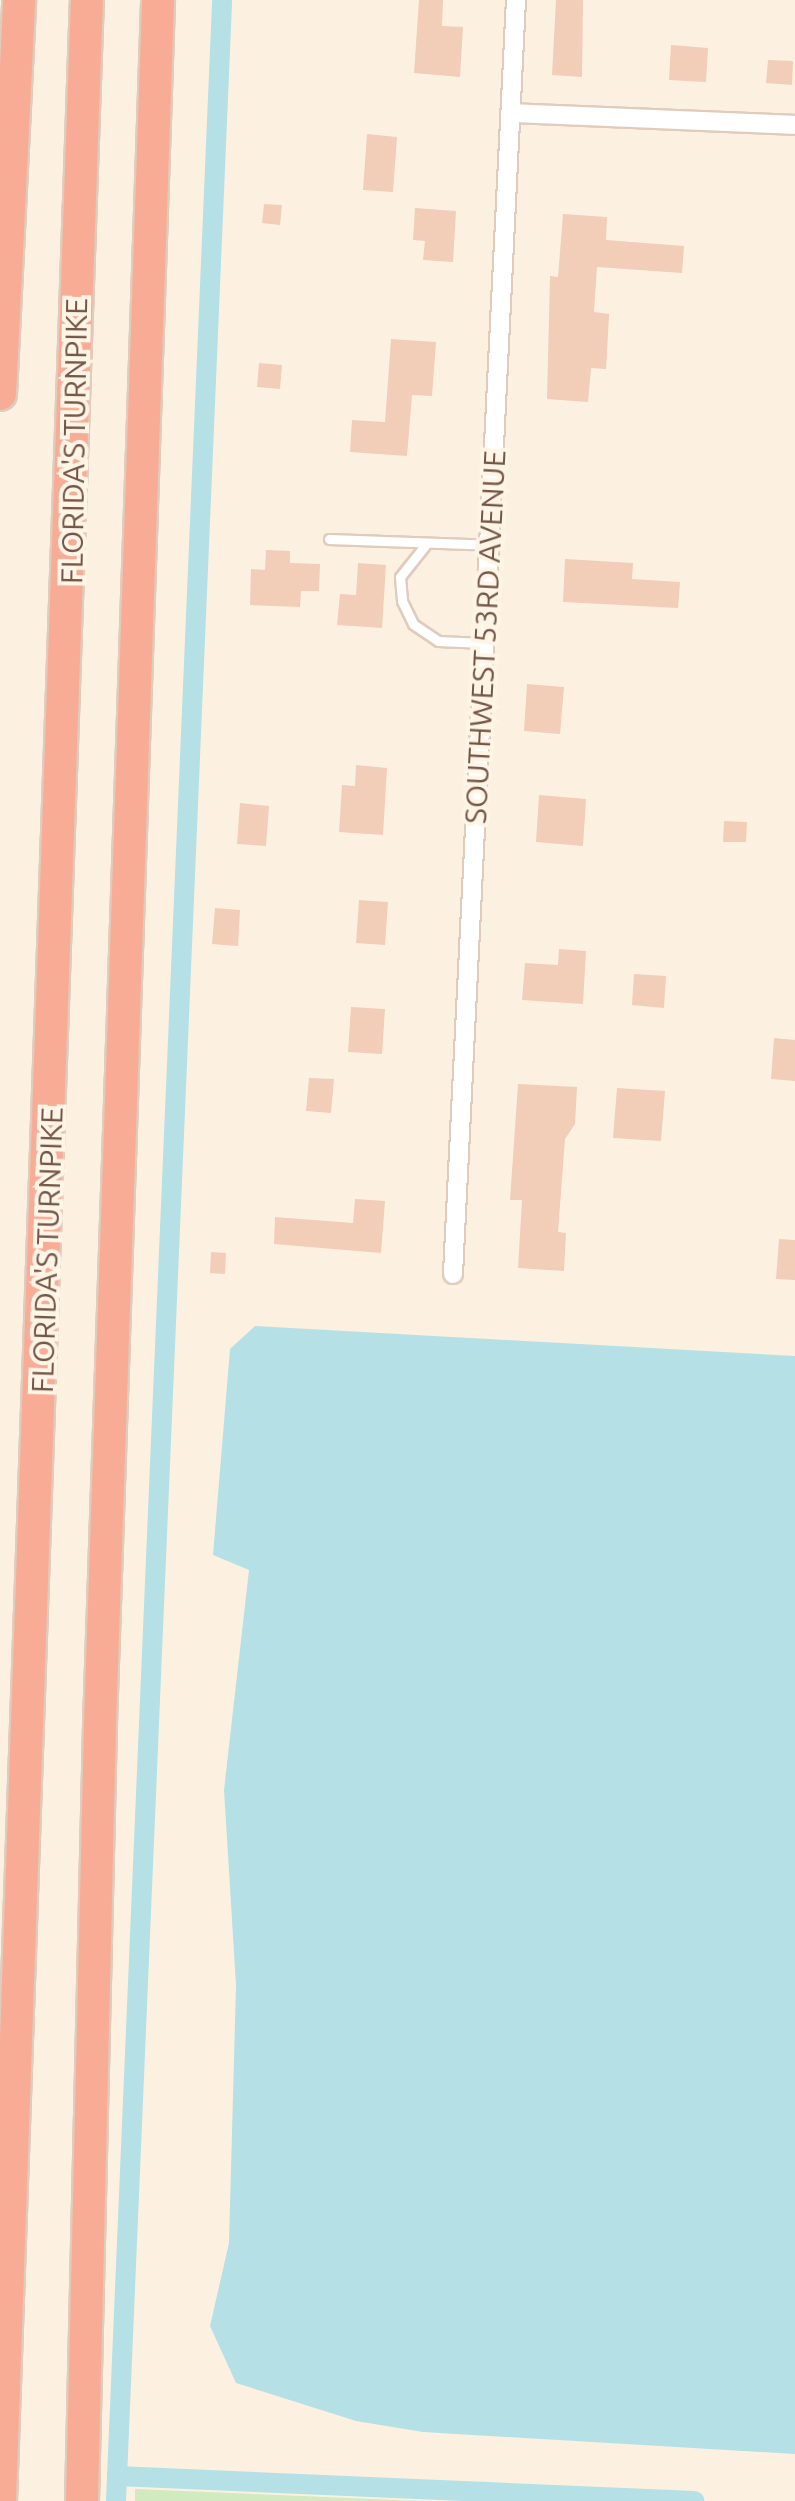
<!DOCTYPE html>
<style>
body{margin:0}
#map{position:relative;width:795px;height:2501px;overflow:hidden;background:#fcf1e0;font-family:Ubuntu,sans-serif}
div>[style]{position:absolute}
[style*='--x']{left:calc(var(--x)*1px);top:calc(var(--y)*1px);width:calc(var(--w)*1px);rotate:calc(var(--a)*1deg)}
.green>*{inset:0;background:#d2eabf}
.water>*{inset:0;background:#b5e0e6}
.canal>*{height:20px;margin:-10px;padding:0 10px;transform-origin:10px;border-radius:10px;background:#b5e0e6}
.building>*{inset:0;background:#f2cdb8}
.roads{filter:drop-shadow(2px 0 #e0ccbc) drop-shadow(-2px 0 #e0ccbc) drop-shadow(0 2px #e0ccbc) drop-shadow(0 -2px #e0ccbc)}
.service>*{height:9px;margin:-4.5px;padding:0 4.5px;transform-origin:4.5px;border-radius:4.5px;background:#fff}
.minor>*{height:18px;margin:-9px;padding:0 9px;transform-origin:9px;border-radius:9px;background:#fff}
.motorway>*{height:32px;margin:-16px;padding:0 16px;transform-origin:16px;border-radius:16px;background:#f8ac96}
span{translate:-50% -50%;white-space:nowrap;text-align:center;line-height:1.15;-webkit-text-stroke:8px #fff5e7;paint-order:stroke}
.street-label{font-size:30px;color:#735647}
</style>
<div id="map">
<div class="green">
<div style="clip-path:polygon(135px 2489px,421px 2501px,135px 2501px)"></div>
</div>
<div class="water">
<div style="clip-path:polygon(255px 1326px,795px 1356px,795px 2454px,423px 2432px,356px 2421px,236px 2383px,210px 2326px,229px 2243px,236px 1985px,224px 1790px,249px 1570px,213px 1555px,230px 1349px)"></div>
</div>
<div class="canal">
<div style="--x:117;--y:2476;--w:578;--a:2.48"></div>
<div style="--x:116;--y:2501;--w:2503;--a:-87.57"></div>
</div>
<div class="building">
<div style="clip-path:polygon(419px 0,443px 0,442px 26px,463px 27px,460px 77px,414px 73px)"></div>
<div style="clip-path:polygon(556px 0,583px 0,582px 77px,552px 75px)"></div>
<div style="clip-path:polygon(671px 45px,708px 48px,706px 82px,669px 80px)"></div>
<div style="clip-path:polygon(768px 60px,793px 61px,792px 85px,766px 83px)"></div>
<div style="clip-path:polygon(367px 134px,397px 137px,393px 192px,363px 190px)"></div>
<div style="clip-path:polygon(264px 204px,282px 205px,280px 225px,262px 223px)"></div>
<div style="clip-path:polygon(415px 208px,456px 211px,453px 262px,423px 260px,425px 241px,413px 240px)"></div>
<div style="clip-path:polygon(563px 214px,607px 217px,606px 240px,684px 246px,682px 273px,597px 267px,594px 312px,609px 314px,607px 353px,606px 369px,591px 368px,588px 402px,547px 399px,550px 276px,558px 277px)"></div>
<div style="clip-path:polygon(391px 339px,436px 342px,432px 396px,412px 395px,407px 456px,350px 452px,352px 420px,385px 422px)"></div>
<div style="clip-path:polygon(259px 363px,282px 365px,280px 389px,257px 387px)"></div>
<div style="clip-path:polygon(266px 550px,290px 551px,290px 563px,320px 564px,319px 591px,301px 591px,300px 607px,250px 605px,251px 569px,265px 570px)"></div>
<div style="clip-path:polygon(565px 559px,633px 563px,632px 579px,680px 582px,678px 608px,563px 602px)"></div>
<div style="clip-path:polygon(358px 563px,386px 565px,382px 628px,337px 625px,340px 594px,356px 595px)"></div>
<div style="clip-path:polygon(527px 684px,564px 687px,560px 734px,524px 731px)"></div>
<div style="clip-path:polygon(356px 765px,387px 768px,383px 835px,339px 832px,342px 785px,355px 786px)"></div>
<div style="clip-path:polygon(539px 795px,586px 799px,583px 846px,536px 842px)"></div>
<div style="clip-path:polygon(240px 803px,269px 806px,266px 846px,237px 844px)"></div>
<div style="clip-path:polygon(724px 821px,747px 822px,746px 842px,723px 842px)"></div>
<div style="clip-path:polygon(359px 900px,388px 902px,385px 945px,356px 943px)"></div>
<div style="clip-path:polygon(215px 908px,240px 910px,238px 946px,212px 944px)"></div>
<div style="clip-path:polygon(559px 949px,586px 951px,583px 1004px,522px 1000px,525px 963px,558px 965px)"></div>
<div style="clip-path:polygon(634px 974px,666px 976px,664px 1008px,632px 1005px)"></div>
<div style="clip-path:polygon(351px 1007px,385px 1009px,382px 1054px,348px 1052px)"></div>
<div style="clip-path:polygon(774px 1038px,795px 1040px,795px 1081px,771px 1079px)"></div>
<div style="clip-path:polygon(309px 1078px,334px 1079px,331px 1113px,306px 1111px)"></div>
<div style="clip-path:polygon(518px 1084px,577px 1087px,575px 1124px,565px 1139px,558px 1232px,566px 1233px,564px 1271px,518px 1268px,522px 1200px,510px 1200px)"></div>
<div style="clip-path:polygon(617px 1088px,665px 1091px,661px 1141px,613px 1138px)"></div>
<div style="clip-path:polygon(355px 1199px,385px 1201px,381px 1253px,274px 1244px,275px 1217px,353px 1223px)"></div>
<div style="clip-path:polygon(779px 1239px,795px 1240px,795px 1280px,776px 1279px)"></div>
<div style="clip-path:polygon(211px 1252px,226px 1253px,225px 1274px,210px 1273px)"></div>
</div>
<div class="roads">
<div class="service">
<div style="--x:329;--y:539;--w:160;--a:2.1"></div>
<div style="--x:427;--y:543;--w:43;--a:128.5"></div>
<div style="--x:400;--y:577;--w:24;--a:85"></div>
<div style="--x:402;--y:601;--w:25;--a:64"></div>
<div style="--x:413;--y:624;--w:30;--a:34"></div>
<div style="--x:438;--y:641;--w:46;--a:2.5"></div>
</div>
<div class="minor">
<div style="--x:511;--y:113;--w:284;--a:2.4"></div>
<div style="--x:453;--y:1274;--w:1276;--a:-87.17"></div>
</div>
<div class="motorway">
<div style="--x:0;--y:394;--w:394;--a:-87.2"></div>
<div style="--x:0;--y:2501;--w:2503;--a:-88.01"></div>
<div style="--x:82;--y:2501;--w:777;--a:-88.67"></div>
<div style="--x:100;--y:1724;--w:1725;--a:-88.07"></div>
</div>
</div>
<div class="street-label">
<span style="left:74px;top:441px;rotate:-89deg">FLORIDA'S TURNPIKE</span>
<span style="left:485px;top:637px;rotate:-87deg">SOUTHWEST 53RD AVENUE</span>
<span style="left:47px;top:1250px;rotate:-88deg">FLORIDA'S TURNPIKE</span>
</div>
</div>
